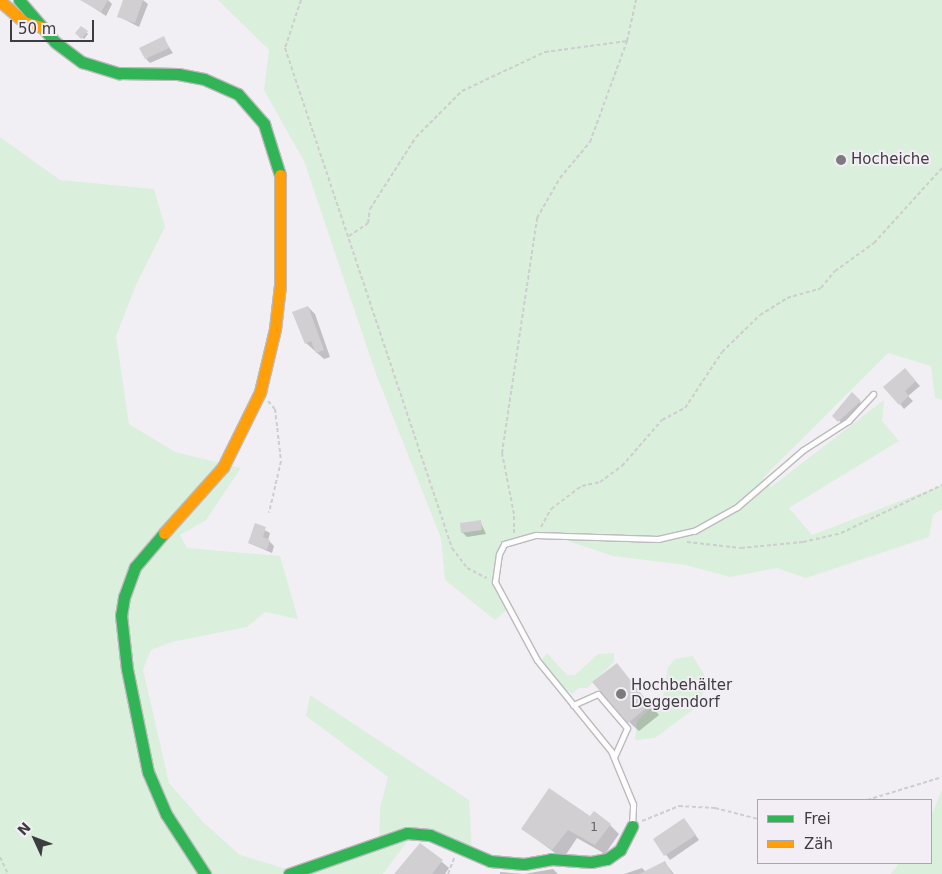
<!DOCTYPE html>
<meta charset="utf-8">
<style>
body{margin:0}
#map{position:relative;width:942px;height:874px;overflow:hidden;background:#f2eff4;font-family:"DejaVu Sans",sans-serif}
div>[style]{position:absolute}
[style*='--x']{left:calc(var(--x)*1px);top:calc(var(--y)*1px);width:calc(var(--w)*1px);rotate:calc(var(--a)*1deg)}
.green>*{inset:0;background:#daefdc}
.shadow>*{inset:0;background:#0003}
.building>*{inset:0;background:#d1cfd2}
.path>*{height:2px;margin-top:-1px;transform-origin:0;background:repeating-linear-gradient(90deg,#cecdcf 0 4px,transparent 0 6.5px)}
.roads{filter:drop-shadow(1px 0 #bcbabd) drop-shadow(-1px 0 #bcbabd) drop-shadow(0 1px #bcbabd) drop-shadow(0 -1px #bcbabd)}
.lane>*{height:5px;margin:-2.5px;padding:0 2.5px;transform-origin:2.5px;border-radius:2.5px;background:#fdfdfd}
.fast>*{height:11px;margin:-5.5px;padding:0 5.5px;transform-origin:5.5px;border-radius:5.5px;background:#30b455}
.slow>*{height:11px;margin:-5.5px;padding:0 5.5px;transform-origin:5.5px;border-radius:5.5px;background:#ff9f0a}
.dots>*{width:14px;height:14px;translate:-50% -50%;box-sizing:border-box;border:2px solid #f3eef5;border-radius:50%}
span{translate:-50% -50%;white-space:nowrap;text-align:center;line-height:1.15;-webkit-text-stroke:4px #f3eef5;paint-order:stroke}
.number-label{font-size:12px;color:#626163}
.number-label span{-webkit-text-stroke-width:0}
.poi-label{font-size:15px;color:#3d3c3e}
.left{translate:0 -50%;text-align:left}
.legend{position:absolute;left:757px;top:799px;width:175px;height:65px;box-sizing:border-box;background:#f3eef5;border:1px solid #aaa7ac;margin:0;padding:6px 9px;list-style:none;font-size:15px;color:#3d3c3e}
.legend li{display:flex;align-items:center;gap:10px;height:25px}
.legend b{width:25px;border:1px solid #aaa7ac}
.north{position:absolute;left:10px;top:814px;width:50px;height:50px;-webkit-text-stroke:4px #f3eef5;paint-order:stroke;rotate:313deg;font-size:14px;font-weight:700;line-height:20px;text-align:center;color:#3d3c3e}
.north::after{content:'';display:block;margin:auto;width:18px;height:22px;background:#3d3c3e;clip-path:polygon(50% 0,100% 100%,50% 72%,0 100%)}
.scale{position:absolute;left:10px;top:20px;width:84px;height:22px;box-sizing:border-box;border:2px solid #3d3c3e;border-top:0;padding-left:6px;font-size:15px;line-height:18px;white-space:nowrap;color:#3d3c3e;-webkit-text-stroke:4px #f3eef5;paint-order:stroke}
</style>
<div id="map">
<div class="green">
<div style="clip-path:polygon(218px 0,942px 0,942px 400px,935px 398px,931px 366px,888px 353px,763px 478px,771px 487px,884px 400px,882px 421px,899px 441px,789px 508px,812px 535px,942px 485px,942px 509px,933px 515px,929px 537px,806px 578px,777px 568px,730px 577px,686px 565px,613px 556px,556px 537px,525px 536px,506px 544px,499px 555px,496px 581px,508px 609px,495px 620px,445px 580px,441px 538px,376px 374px,304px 161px,264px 90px,269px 50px)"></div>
<div style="clip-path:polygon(0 137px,60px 180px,154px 189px,165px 227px,136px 285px,116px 336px,129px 424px,175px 452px,241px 468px,206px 520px,180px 535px,187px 548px,280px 556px,298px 619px,265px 612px,247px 627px,172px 642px,151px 650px,143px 669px,169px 783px,203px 822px,240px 855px,293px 871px,379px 846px,380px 808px,388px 777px,306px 716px,310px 695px,469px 800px,472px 851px,427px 837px,409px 839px,383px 874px,0 874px)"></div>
<div style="clip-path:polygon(547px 653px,567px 675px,575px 675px,598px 654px,614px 653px,614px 662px,587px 688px,579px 688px,572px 694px,557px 682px,558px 679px,541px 661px)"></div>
<div style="clip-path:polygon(693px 656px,709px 683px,694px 709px,655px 738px,635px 740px,637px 721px,663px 696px,668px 667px,675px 659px)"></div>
<div style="clip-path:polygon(942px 790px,942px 874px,891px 874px,899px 863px,931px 863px,931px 816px)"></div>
</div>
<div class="shadow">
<div style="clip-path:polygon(82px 0,108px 0,112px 4px,106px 16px)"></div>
<div style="clip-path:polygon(125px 0,143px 0,148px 4px,139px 27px,118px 16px)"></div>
<div style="clip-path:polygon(81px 27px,88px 34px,84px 39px,76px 33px)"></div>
<div style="clip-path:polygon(163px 38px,173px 53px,150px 63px,146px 59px)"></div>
<div style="clip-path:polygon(308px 307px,315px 314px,330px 357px,324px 359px,306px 343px)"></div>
<div style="clip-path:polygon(909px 374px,920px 386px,908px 396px,913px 401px,904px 409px,900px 404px)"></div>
<div style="clip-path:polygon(852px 394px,864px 406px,844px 426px,834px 415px)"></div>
<div style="clip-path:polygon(480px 521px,486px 534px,467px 537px,462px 532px)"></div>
<div style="clip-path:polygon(255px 525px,270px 533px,268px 540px,274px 546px,272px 553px,249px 543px)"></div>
<div style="clip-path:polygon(616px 664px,659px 715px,639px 731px,629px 722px)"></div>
<div style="clip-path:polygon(590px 818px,610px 825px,619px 834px,605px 854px,577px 838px,563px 859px,523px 829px)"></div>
<div style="clip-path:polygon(684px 819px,699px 840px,670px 860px,654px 839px)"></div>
<div style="clip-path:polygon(422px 845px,449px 868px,445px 874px,396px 874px)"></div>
<div style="clip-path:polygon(665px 863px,674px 874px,624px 874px,642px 868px,646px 872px)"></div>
<div style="clip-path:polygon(553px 869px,558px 874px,500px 874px,500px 872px,524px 874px)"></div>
</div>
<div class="building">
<div style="clip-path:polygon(80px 0,108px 0,101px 12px)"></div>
<div style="clip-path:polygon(123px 0,143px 0,135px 23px,117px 17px)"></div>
<div style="clip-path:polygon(81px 26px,88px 31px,81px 39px,75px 33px)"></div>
<div style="clip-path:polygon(164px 36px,169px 48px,145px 59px,139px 48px)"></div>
<div style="clip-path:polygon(308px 306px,324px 350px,316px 353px,311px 341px,305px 344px,292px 312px)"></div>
<div style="clip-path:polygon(905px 368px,916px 381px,905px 391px,909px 396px,899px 405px,883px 387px)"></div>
<div style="clip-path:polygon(852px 392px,861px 401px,838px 422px,832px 416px)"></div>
<div style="clip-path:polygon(481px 520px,482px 530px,461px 533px,460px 523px)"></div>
<div style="clip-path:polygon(255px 523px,266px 527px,263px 537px,270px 540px,267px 550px,248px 543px)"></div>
<div style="clip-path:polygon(617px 663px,650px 705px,628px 723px,592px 682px)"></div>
<div style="clip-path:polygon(549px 788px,590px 816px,594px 811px,611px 824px,595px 845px,568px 830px,552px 850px,521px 829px)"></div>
<div style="clip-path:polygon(684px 818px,696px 835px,664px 856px,653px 839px)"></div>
<div style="clip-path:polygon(420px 843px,443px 860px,432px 874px,394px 874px)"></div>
<div style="clip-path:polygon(665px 861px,672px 874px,639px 874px)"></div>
</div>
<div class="path">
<div style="--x:301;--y:0;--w:51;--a:108.4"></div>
<div style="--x:285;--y:48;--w:527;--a:71.53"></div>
<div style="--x:452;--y:548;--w:25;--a:53"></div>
<div style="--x:467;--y:568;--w:22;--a:27"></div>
<div style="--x:349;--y:236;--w:23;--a:-34"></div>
<div style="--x:368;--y:223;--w:14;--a:-82"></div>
<div style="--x:370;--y:209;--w:85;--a:-57.4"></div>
<div style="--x:416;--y:137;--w:65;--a:-45"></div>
<div style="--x:462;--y:91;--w:92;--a:-25.2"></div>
<div style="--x:545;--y:52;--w:83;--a:-7.6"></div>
<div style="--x:268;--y:401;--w:11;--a:49"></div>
<div style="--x:275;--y:409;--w:52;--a:83.4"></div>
<div style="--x:281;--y:461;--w:53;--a:103"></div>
<div style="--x:541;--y:527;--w:21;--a:-61"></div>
<div style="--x:551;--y:509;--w:39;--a:-37"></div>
<div style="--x:582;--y:486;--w:18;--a:-13"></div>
<div style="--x:600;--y:482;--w:27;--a:-36"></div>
<div style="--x:622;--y:466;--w:61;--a:-49"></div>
<div style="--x:662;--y:420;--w:26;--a:-28"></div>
<div style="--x:685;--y:408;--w:67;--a:-56.5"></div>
<div style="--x:722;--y:352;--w:53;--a:-44.2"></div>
<div style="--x:760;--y:315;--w:32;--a:-32"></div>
<div style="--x:787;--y:298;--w:35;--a:-16"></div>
<div style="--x:821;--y:288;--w:22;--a:-51"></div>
<div style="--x:835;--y:271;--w:48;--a:-35.7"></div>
<div style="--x:874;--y:243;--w:101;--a:-47.8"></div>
<div style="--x:514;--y:533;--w:19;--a:-90"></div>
<div style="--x:514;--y:514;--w:62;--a:-101.1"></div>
<div style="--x:502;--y:453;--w:238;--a:-81.5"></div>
<div style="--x:537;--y:218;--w:46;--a:-60.1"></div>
<div style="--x:560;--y:178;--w:47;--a:-50.2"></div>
<div style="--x:590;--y:142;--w:108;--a:-69.9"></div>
<div style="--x:627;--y:41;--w:42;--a:-77.6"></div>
<div style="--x:687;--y:542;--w:54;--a:6.3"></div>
<div style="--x:741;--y:548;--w:62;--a:-5.5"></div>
<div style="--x:803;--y:542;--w:39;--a:-13"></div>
<div style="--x:841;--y:533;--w:112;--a:-25.4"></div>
<div style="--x:867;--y:800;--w:78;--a:-17"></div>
<div style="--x:642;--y:821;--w:40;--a:-22"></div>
<div style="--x:679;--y:806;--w:36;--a:3"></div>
<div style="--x:715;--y:808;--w:44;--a:14.3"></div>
<div style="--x:0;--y:857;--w:19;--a:65"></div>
<div style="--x:448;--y:874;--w:17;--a:-69"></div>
</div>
<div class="roads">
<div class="lane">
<div style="--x:573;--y:705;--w:27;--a:-24"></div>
<div style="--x:598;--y:694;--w:45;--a:49.5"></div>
<div style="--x:627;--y:728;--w:32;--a:114"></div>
<div style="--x:632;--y:826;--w:22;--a:-87"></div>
<div style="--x:633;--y:804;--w:57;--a:-112.5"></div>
<div style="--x:611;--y:751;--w:117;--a:-129.1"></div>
<div style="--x:537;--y:660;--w:89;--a:-118.3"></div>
<div style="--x:495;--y:582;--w:28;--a:-82"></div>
<div style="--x:499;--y:554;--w:11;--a:-63"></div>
<div style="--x:504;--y:544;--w:33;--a:-16"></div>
<div style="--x:536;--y:535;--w:122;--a:1.9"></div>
<div style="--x:658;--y:539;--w:37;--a:-13"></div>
<div style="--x:694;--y:531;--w:49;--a:-29.2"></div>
<div style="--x:737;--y:507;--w:87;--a:-40.8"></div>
<div style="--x:803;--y:450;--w:54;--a:-32.8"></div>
<div style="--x:848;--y:421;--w:37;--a:-47"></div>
</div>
<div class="fast">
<div style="--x:19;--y:0;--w:55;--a:49.4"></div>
<div style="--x:55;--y:42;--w:34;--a:37"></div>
<div style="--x:82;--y:62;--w:39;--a:17"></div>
<div style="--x:119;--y:73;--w:59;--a:1"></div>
<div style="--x:178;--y:74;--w:26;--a:11"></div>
<div style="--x:204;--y:79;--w:37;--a:24"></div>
<div style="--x:238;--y:94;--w:40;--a:49"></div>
<div style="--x:264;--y:124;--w:53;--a:72.6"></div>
<div style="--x:164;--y:533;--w:45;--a:130.5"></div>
<div style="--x:135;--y:567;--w:32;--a:110"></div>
<div style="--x:124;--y:597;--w:18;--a:99"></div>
<div style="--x:121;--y:615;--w:54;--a:83.7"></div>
<div style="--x:127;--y:669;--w:105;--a:78.5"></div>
<div style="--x:148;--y:772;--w:46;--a:66.8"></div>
<div style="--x:166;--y:814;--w:72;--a:57"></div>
<div style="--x:289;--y:874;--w:125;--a:-19.2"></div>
<div style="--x:407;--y:833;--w:23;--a:5"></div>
<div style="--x:430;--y:835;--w:65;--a:23.4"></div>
<div style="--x:490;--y:861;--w:34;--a:5"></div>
<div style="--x:524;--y:864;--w:27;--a:-10"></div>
<div style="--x:551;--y:859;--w:40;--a:4.3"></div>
<div style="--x:591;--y:862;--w:16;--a:-11"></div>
<div style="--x:607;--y:859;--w:16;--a:-35"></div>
<div style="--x:620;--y:850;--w:27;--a:-63"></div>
</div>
<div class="slow">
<div style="--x:0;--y:1;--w:32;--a:41"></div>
<div style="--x:24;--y:22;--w:18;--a:16"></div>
<div style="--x:164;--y:533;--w:89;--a:-48.2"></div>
<div style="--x:223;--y:467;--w:84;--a:-63.7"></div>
<div style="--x:260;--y:392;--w:65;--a:-76.6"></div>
<div style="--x:275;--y:329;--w:44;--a:-83.5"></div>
<div style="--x:280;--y:285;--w:110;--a:-90"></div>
</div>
</div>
<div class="dots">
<div style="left:841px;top:160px;background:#7c7b7e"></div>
<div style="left:621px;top:694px;background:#7c7b7e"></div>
</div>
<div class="number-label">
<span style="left:594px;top:828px">1</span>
</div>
<div class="poi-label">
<span class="left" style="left:851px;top:160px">Hocheiche</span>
<span class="left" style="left:631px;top:694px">Hochbehälter<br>Deggendorf</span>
</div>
<ul class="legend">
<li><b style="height:6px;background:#30b455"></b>Frei</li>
<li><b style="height:6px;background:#ff9f0a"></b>Zäh</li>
</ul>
<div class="north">N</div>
<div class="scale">50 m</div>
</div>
